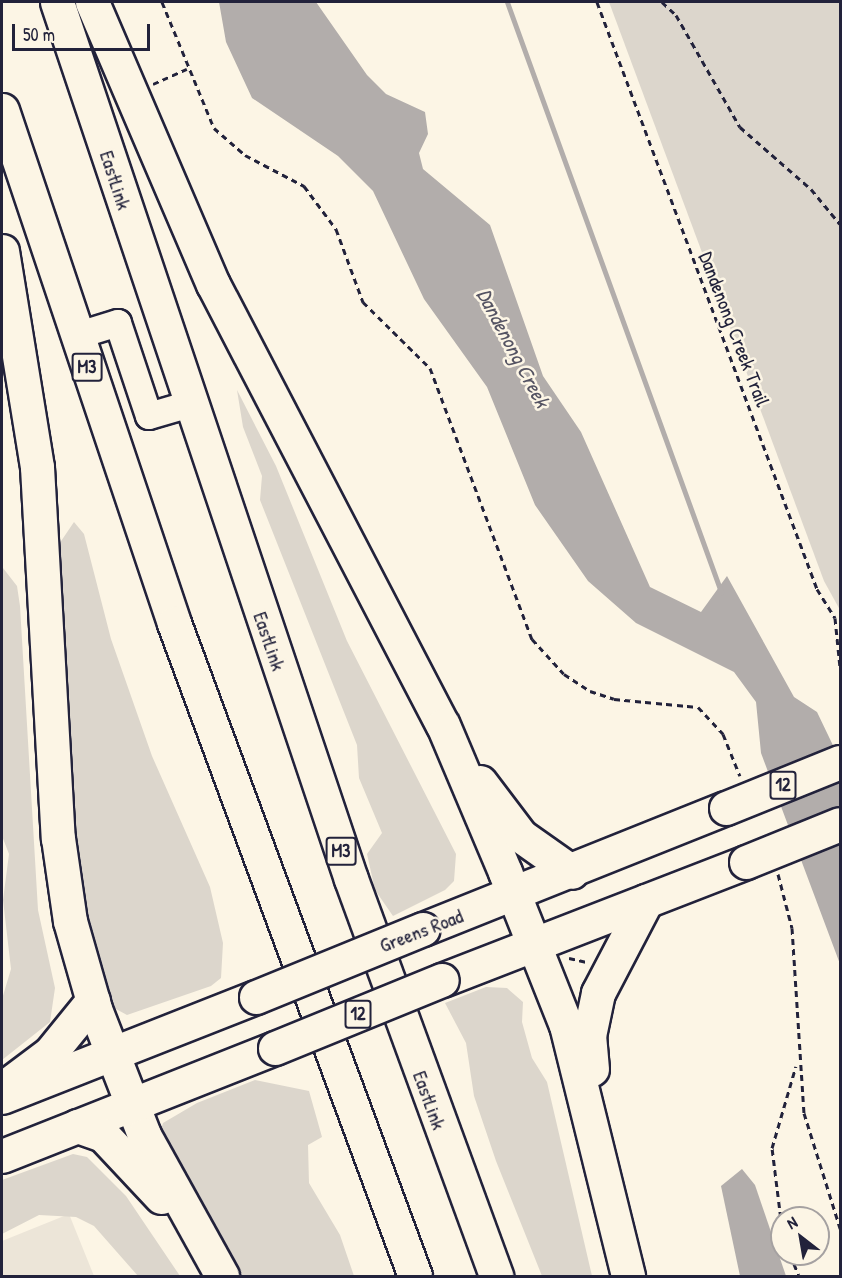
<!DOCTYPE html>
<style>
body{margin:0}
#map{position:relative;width:842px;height:1278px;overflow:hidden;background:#fcf5e5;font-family:"Patrick Hand",sans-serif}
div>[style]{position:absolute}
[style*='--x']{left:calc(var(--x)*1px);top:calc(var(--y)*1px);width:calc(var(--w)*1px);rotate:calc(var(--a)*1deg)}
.built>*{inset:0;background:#ece5d8}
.green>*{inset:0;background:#dcd6cc}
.water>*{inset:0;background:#b2adab}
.stream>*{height:5px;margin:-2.5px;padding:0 2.5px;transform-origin:2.5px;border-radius:2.5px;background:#b2adab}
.path>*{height:3px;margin-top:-1.5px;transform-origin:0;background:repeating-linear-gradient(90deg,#22223b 0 6px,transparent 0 10.5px)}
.roads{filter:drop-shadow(2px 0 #22223b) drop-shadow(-2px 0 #22223b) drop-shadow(0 2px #22223b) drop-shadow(0 -2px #22223b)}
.minor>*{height:26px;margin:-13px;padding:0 13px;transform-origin:13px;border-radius:13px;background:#fcf5e5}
.major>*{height:33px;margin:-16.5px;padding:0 16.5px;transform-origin:16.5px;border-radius:16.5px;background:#fcf5e5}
.highway>*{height:33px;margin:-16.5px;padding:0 16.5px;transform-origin:16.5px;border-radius:16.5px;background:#fcf5e5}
.bridges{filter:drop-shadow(2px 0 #22223b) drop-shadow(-2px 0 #22223b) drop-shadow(0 2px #22223b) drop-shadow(0 -2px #22223b)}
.major-bridge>*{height:33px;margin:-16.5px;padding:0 16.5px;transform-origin:16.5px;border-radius:16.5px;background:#fcf5e5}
span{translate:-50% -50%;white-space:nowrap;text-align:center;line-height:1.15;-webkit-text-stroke:5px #fcf5e5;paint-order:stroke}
.shield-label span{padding:2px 4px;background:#fcf5e5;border:2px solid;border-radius:4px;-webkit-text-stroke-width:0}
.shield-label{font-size:18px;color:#22223b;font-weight:700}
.street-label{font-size:20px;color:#22223b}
.water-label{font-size:21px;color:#545362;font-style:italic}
.frame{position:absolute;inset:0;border:3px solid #22223b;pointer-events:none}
.north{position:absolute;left:770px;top:1206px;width:60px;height:60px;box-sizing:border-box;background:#fcf5e5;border:2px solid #a5a1a1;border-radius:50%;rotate:329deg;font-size:16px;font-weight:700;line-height:24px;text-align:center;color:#22223b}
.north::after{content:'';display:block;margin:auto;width:21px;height:27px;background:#22223b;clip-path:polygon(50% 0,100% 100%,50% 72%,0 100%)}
.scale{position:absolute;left:12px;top:24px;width:138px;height:27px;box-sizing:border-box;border:3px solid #22223b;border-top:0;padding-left:8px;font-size:18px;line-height:21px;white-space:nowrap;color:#22223b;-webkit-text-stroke:4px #fcf5e5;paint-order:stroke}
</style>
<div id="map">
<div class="built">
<div style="clip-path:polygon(69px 1214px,94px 1276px,2px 1276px,2px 1241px)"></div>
</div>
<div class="green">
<div style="clip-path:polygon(609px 2px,840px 2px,840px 610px,824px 581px)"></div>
<div style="clip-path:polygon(237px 390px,276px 466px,347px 641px,456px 854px,454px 881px,445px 890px,393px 916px,375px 890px,367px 854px,382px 833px,359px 778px,357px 745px,260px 500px,262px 476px,243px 427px)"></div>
<div style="clip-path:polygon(2px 512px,3px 568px,17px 586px,20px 606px,38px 910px,55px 988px,50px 1022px,2px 1060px,2px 999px,11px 969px,3px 900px,9px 854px,2px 836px)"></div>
<div style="clip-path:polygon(74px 522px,84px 534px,111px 639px,152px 756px,210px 887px,223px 943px,221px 978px,211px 986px,127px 1015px,105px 1003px,80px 941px,53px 553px)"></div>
<div style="clip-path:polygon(486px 987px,507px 988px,523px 1002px,522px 1022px,532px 1058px,547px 1082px,592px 1276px,542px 1276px,496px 1161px,474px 1096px,466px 1043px,445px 1003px)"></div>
<div style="clip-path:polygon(255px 1080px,309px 1091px,322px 1137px,308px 1145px,309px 1183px,340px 1235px,354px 1276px,238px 1276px,159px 1136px,163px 1123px,197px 1103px)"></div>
<div style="clip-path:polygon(73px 1154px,87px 1157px,126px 1196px,180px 1276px,138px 1276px,94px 1226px,76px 1217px,39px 1215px,2px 1234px,2px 1180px)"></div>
</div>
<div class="water">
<div style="clip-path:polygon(219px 2px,316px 2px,367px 75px,386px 94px,425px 112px,428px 134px,419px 153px,423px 169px,490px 225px,543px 376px,581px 432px,650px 587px,701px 612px,727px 576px,794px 697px,817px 712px,840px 760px,840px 964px,761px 753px,756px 702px,734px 672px,636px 623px,588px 581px,535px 505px,487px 387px,424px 299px,373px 191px,338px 156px,252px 98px,226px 42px)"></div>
<div style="clip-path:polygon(742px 1169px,755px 1185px,786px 1276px,740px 1276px,721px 1186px)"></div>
</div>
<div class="stream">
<div style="--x:507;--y:2;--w:628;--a:70.06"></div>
</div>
<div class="path">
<div style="--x:162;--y:2;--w:136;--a:67.6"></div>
<div style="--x:214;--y:128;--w:41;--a:41.1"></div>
<div style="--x:245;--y:155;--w:67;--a:27.7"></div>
<div style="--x:304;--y:186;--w:54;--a:53.3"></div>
<div style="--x:336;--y:229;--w:78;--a:69.7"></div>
<div style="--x:363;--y:302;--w:94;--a:44.6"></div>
<div style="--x:430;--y:368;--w:290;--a:69.4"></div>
<div style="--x:532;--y:639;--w:47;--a:47.6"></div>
<div style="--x:564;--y:674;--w:31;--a:33"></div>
<div style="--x:590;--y:691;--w:25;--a:18"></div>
<div style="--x:614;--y:699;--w:84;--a:5.4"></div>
<div style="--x:698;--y:707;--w:37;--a:47"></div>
<div style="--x:723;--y:734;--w:45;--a:68"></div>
<div style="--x:597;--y:2;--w:627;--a:69.45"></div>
<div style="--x:817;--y:589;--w:34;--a:58"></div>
<div style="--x:835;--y:618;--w:49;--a:84.2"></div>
<div style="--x:662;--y:2;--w:19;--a:43"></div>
<div style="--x:676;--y:15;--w:129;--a:60.3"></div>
<div style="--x:740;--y:127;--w:94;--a:41.1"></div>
<div style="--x:811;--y:189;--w:45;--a:50.4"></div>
<div style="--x:153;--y:84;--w:37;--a:-24"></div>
<div style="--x:778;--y:874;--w:56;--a:75.5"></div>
<div style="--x:792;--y:928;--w:185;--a:86.3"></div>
<div style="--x:804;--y:1113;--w:121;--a:72.6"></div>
<div style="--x:569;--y:958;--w:17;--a:13"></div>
<div style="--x:782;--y:1228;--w:81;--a:-97.1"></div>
<div style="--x:772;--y:1148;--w:85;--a:-73.7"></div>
<div style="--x:790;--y:1254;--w:24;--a:68"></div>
</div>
<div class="roads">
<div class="minor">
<div style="--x:76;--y:336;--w:44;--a:-17.2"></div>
<div style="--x:118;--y:323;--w:98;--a:71.6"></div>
<div style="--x:149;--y:416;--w:43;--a:-16.3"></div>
</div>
<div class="major">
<div style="--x:423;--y:929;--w:326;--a:-21.8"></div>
<div style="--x:442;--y:980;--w:326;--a:-21.2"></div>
<div style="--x:2;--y:1097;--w:273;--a:-21.5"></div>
<div style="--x:2;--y:1156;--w:294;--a:-21.6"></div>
</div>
<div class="highway">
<div style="--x:57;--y:2;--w:925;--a:71.47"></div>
<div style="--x:351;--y:879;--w:423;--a:69.9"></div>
<div style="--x:92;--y:2;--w:307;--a:66.8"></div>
<div style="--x:213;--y:284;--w:497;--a:62.5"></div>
<div style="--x:443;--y:725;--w:160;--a:67.1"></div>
<div style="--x:505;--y:872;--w:165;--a:68.3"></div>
<div style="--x:566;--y:1025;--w:259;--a:76.1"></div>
<div style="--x:2;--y:110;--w:541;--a:71.46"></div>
<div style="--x:174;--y:623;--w:696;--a:69.74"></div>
<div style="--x:2;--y:251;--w:219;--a:80.8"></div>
<div style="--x:37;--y:467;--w:372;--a:86.8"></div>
<div style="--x:58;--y:838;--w:84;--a:81.8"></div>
<div style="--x:70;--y:921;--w:91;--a:74.1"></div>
<div style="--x:95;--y:1009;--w:135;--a:68.7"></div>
<div style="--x:144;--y:1135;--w:161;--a:61"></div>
<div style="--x:480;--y:782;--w:68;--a:52.8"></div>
<div style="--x:521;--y:836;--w:62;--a:35.2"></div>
<div style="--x:592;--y:1069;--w:33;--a:-95"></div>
<div style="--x:589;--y:1036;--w:44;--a:-78.2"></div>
<div style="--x:598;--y:993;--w:104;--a:-62.4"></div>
<div style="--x:2;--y:1089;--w:60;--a:-36.9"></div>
<div style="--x:50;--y:1053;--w:68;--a:-50.9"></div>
<div style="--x:77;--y:1126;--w:28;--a:19"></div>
<div style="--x:103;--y:1135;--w:85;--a:46.9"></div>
</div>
</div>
<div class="bridges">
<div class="major-bridge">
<div style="--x:726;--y:808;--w:123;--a:-22"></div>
<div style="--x:746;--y:862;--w:101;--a:-22"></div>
<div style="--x:256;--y:997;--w:180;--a:-22.2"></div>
<div style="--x:275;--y:1048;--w:180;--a:-22.2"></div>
</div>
</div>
<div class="shield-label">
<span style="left:87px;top:367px">M3</span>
<span style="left:783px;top:785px">12</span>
<span style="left:341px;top:851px">M3</span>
<span style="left:358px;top:1014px">12</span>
</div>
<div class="street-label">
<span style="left:116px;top:180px;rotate:72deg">EastLink</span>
<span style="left:735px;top:329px;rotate:69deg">Dandenong Creek Trail</span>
<span style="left:270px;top:641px;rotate:71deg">EastLink</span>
<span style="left:421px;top:930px;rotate:-21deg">Greens Road</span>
<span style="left:430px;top:1100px;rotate:70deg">EastLink</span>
</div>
<div class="water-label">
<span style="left:513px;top:348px;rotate:62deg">Dandenong Creek</span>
</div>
<div class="frame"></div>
<div class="north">N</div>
<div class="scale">50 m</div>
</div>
